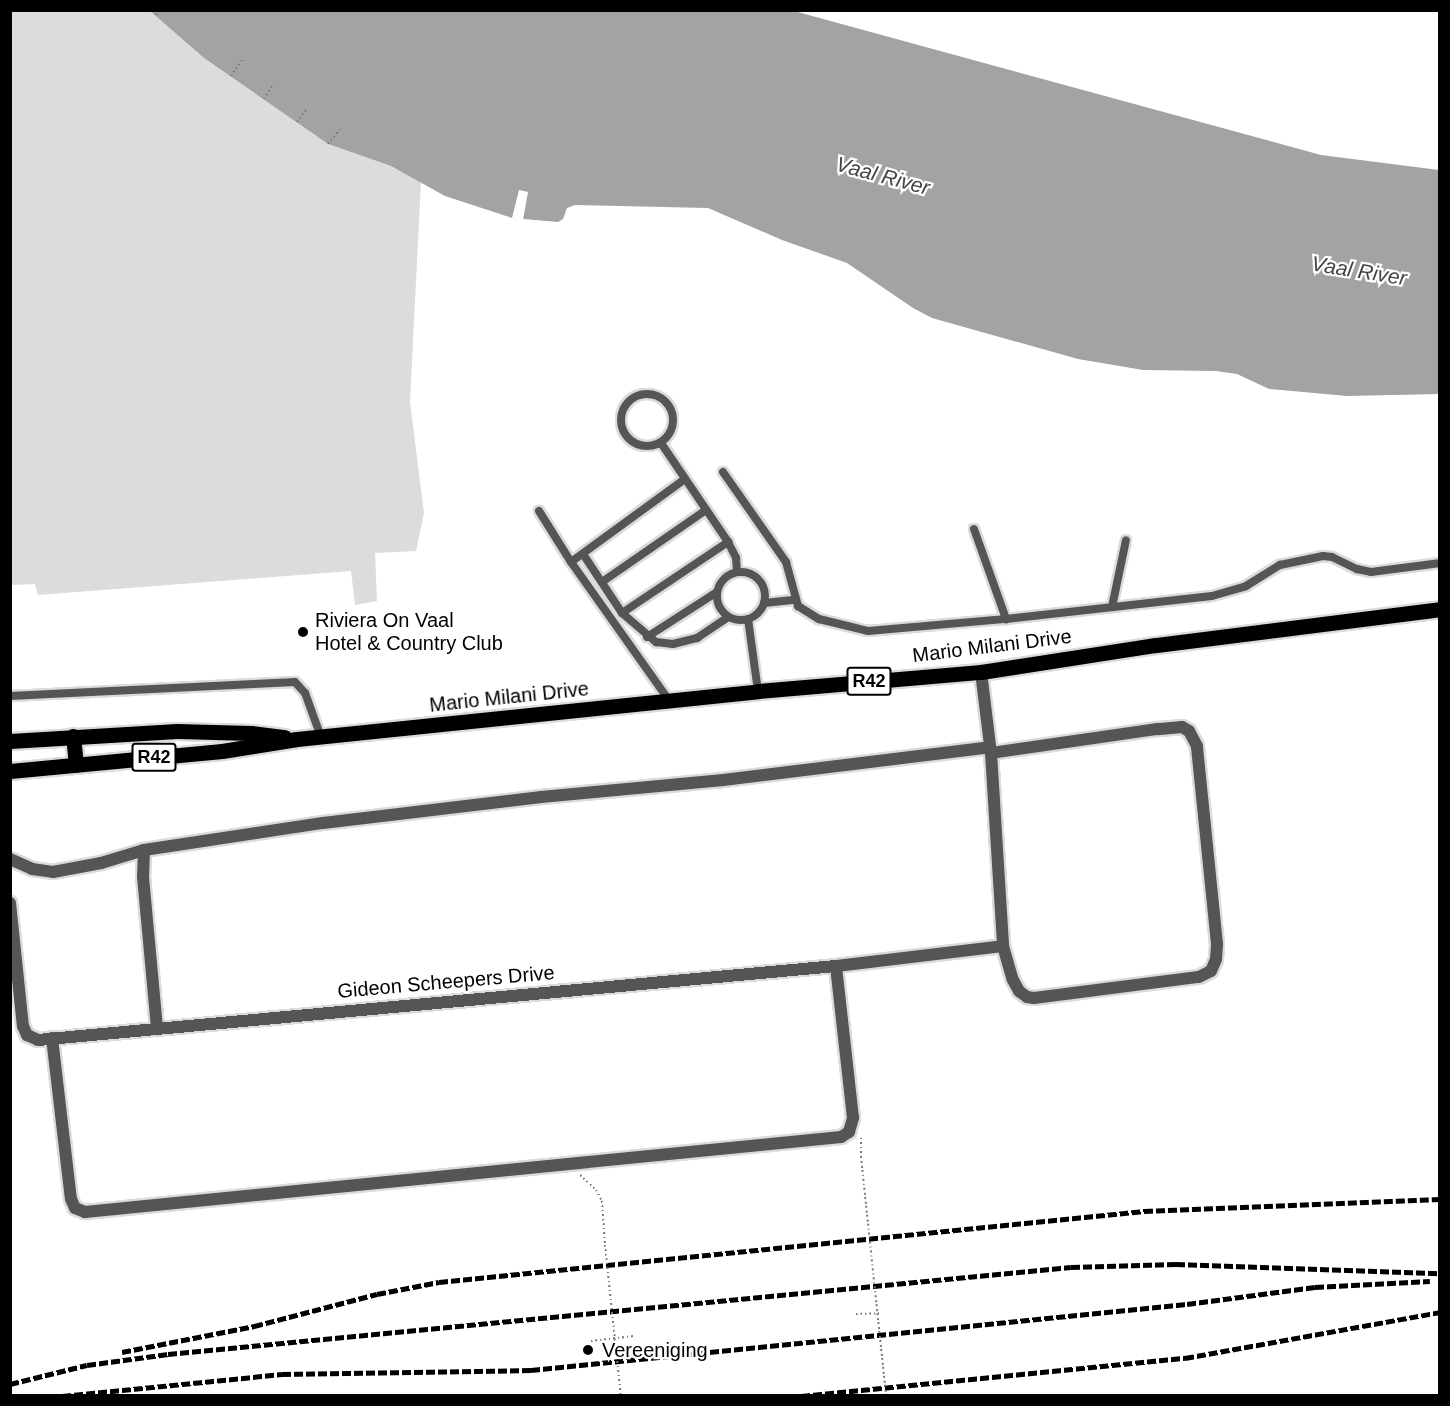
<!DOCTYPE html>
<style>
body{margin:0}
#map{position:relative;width:1450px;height:1406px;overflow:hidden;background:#fff;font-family:Helvetica,sans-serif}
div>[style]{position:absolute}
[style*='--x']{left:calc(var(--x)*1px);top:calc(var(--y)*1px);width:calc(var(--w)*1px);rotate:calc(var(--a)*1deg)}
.green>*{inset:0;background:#dcdcdc}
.water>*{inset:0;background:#a3a3a3}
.pier>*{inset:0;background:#fff}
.path>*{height:2px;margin-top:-1px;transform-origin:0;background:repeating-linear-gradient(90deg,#777 0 1.5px,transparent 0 4.5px)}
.roads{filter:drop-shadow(2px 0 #dbdbdb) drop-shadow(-2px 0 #dbdbdb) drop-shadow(0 2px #dbdbdb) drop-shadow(0 -2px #dbdbdb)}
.service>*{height:8px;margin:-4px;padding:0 4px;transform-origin:4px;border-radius:4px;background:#555}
.service>.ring{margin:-4px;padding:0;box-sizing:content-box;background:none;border:8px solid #555;border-radius:50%}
.minor>*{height:12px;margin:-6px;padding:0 6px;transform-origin:6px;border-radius:6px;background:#555}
.primary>*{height:15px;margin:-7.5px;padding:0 7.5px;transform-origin:7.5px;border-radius:7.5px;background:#000}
.rail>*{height:4.5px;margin-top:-2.25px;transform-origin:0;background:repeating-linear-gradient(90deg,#000 0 9px,transparent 0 12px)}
.path-bridge>*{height:2px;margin-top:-1px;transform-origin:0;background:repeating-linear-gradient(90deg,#777 0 1.5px,transparent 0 4.5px)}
.dots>*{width:16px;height:16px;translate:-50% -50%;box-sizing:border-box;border:3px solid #fff;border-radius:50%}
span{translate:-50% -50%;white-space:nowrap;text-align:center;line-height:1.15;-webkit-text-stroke:4.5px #fff;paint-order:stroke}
.shield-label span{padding:2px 4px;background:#fff;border:2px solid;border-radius:4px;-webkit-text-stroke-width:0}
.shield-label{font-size:18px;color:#000;font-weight:700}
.poi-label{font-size:20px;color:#000}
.left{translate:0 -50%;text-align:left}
.street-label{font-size:20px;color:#000}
.water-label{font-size:21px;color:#444;font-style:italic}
.frame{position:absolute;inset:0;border:12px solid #000;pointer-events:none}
</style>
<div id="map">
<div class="green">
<div style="clip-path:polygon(11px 11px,150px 11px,204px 58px,328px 144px,391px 166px,421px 181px,410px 402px,424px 513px,416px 551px,375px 553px,377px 601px,355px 605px,351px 571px,38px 595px,35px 584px,11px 585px)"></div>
</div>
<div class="water">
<div style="clip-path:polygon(150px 11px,794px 11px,1321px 155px,1439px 170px,1439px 394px,1347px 396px,1269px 389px,1237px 374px,1216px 371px,1143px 370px,1078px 359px,932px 318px,913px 308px,847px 263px,782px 240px,708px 208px,575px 205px,567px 208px,563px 219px,558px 222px,512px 218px,445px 196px,391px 166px,328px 144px,204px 58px)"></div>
</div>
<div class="pier">
<div style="clip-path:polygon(519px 190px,528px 192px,523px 220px,512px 218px)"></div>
</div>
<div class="path">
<div style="--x:156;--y:15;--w:6;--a:-59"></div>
<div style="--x:231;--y:76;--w:21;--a:-55"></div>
<div style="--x:264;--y:99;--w:15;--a:-58"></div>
<div style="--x:297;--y:122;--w:15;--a:-53"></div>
<div style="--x:328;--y:144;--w:19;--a:-51"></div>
<div style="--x:861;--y:1157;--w:21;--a:-90"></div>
<div style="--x:580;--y:1175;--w:22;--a:43"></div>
<div style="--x:596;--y:1190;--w:13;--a:61"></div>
<div style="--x:602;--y:1201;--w:44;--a:86.1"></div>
<div style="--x:856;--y:1314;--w:23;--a:-2"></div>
<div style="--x:591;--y:1341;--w:43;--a:-6.6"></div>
</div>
<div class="roads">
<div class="service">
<div class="ring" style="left:621px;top:394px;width:44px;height:44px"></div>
<div style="--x:661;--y:443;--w:120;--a:55.9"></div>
<div style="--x:728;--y:542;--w:18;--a:63"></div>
<div style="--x:736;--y:558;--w:14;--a:86"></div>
<div style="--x:723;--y:472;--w:110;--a:55"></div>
<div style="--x:786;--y:562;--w:46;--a:74.7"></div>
<div style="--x:798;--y:606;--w:25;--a:32"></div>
<div style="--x:819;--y:619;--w:50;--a:13.8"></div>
<div style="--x:868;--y:631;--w:139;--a:-5"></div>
<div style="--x:1006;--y:619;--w:207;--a:-6.4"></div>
<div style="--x:1212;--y:596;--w:35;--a:-16"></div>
<div style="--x:1246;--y:586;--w:40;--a:-32"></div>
<div style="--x:1280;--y:565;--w:44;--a:-11.8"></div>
<div style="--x:1323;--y:556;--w:9;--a:6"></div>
<div style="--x:1332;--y:557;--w:28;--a:26"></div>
<div style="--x:1357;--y:569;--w:14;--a:12"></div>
<div style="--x:1371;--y:572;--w:70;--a:-7.4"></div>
<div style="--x:539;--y:511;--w:60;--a:57.9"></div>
<div style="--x:571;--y:562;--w:171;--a:54.7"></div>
<div style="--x:974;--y:529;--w:96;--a:70.4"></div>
<div style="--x:583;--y:554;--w:71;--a:56.5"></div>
<div style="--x:622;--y:613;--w:45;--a:40.5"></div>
<div style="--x:656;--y:642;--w:17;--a:7"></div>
<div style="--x:673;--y:644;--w:25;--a:-14"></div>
<div style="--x:697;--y:638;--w:37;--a:-34"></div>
<div style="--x:571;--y:562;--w:141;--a:-36.1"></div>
<div class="ring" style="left:717px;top:572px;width:40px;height:40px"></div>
<div style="--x:602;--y:582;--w:126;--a:-34.7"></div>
<div style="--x:764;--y:603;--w:31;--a:-6"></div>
<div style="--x:1112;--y:607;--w:68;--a:-78.2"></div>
<div style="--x:622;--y:613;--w:128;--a:-33.8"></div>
<div style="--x:748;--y:619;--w:73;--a:82.1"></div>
<div style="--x:647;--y:637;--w:83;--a:-32.7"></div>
<div style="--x:10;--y:696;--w:285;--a:-2.8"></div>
<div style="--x:295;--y:682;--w:15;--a:48"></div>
<div style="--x:305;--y:693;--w:47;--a:70"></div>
</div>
<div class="minor">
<div style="--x:981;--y:672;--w:82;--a:83"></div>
<div style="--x:991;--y:753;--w:193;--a:86.4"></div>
<div style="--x:1003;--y:946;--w:35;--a:74"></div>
<div style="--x:1013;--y:980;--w:13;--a:61"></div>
<div style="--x:1019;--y:991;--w:10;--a:37"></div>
<div style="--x:1027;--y:997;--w:7;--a:8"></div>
<div style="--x:1034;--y:998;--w:166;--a:-7.3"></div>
<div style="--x:1199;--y:977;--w:13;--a:-27"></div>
<div style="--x:1211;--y:971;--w:13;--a:-67"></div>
<div style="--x:1216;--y:959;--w:15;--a:-86"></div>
<div style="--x:1217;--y:944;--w:199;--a:-95.8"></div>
<div style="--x:1197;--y:746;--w:17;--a:-118"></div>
<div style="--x:1189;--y:731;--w:8;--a:-150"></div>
<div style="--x:1182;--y:727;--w:25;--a:175"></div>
<div style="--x:1157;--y:729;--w:168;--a:171.8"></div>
<div style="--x:144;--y:850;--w:27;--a:92"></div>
<div style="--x:143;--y:877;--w:153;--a:84.7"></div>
<div style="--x:10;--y:859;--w:24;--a:24"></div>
<div style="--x:32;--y:869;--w:21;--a:8"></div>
<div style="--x:53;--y:872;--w:49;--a:-10.6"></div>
<div style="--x:101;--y:863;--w:45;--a:-16.8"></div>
<div style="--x:144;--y:850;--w:181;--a:-8.6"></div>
<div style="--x:323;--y:823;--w:220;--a:-6.8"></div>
<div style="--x:541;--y:797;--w:183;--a:-5.3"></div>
<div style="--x:723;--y:780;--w:269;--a:-7"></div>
<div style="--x:10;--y:903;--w:124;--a:84"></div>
<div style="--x:23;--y:1026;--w:10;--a:66"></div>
<div style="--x:27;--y:1035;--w:12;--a:24"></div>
<div style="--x:38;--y:1040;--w:801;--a:-5.3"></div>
<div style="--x:836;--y:966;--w:168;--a:-6.8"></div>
<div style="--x:52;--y:1038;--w:162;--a:83.3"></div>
<div style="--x:71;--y:1199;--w:10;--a:66"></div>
<div style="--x:75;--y:1208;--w:11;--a:22"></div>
<div style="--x:85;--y:1212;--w:760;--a:-5.67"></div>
<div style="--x:841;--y:1137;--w:9;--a:-32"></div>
<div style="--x:849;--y:1132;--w:15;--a:-74"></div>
<div style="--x:853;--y:1118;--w:153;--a:-96.4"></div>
</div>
<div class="primary">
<div style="--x:73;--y:736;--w:29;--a:84"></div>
<div style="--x:10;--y:741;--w:167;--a:-3.4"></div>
<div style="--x:177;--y:731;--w:74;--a:1.5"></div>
<div style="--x:251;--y:733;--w:34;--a:7"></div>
<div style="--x:10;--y:771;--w:213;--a:-5.4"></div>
<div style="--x:222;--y:751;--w:76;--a:-9.1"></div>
<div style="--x:297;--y:739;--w:463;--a:-5.9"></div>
<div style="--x:758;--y:691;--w:224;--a:-4.9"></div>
<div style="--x:981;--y:672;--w:177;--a:-8.8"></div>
<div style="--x:1156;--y:645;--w:286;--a:-7.2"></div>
</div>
</div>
<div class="rail">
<div style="--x:122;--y:1352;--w:135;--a:-11.1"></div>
<div style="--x:254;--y:1326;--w:127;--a:-14.6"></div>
<div style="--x:377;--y:1294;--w:63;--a:-11"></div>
<div style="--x:439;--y:1282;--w:709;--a:-5.75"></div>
<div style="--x:1144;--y:1211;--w:296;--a:-2.3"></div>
<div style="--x:10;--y:1384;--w:79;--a:-13.9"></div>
<div style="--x:87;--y:1365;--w:82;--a:-7.7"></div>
<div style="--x:168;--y:1354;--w:907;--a:-5.5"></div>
<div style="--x:1071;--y:1267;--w:105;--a:-1.6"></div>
<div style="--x:1176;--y:1264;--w:264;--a:2"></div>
<div style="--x:62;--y:1396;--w:221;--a:-5.7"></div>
<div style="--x:282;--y:1374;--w:249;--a:-0.9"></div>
<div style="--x:531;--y:1370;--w:659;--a:-5.75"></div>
<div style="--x:1187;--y:1304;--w:129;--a:-7.6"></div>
<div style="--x:1315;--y:1287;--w:115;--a:-3"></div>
<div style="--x:801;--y:1396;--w:386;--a:-5.7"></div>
<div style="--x:1185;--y:1358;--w:259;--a:-10.2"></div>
</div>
<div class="path-bridge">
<div style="--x:861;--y:1157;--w:240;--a:84"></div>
<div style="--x:605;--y:1245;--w:152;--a:84"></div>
</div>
<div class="dots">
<div style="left:303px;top:632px;background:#000"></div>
<div style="left:588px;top:1350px;background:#000"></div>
</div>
<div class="shield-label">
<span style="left:869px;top:681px">R42</span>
<span style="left:154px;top:757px">R42</span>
</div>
<div class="poi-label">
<span class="left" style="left:315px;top:632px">Riviera On Vaal<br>Hotel &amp; Country Club</span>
<span class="left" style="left:602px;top:1350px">Vereeniging</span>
</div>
<div class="street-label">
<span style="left:992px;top:646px;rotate:-7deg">Mario Milani Drive</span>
<span style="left:509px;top:697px;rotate:-6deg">Mario Milani Drive</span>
<span style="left:446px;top:982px;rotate:-5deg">Gideon Scheepers Drive</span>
</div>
<div class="water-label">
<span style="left:883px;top:176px;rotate:15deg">Vaal River</span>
<span style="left:1359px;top:271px;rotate:9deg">Vaal River</span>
</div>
<div class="frame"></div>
</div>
